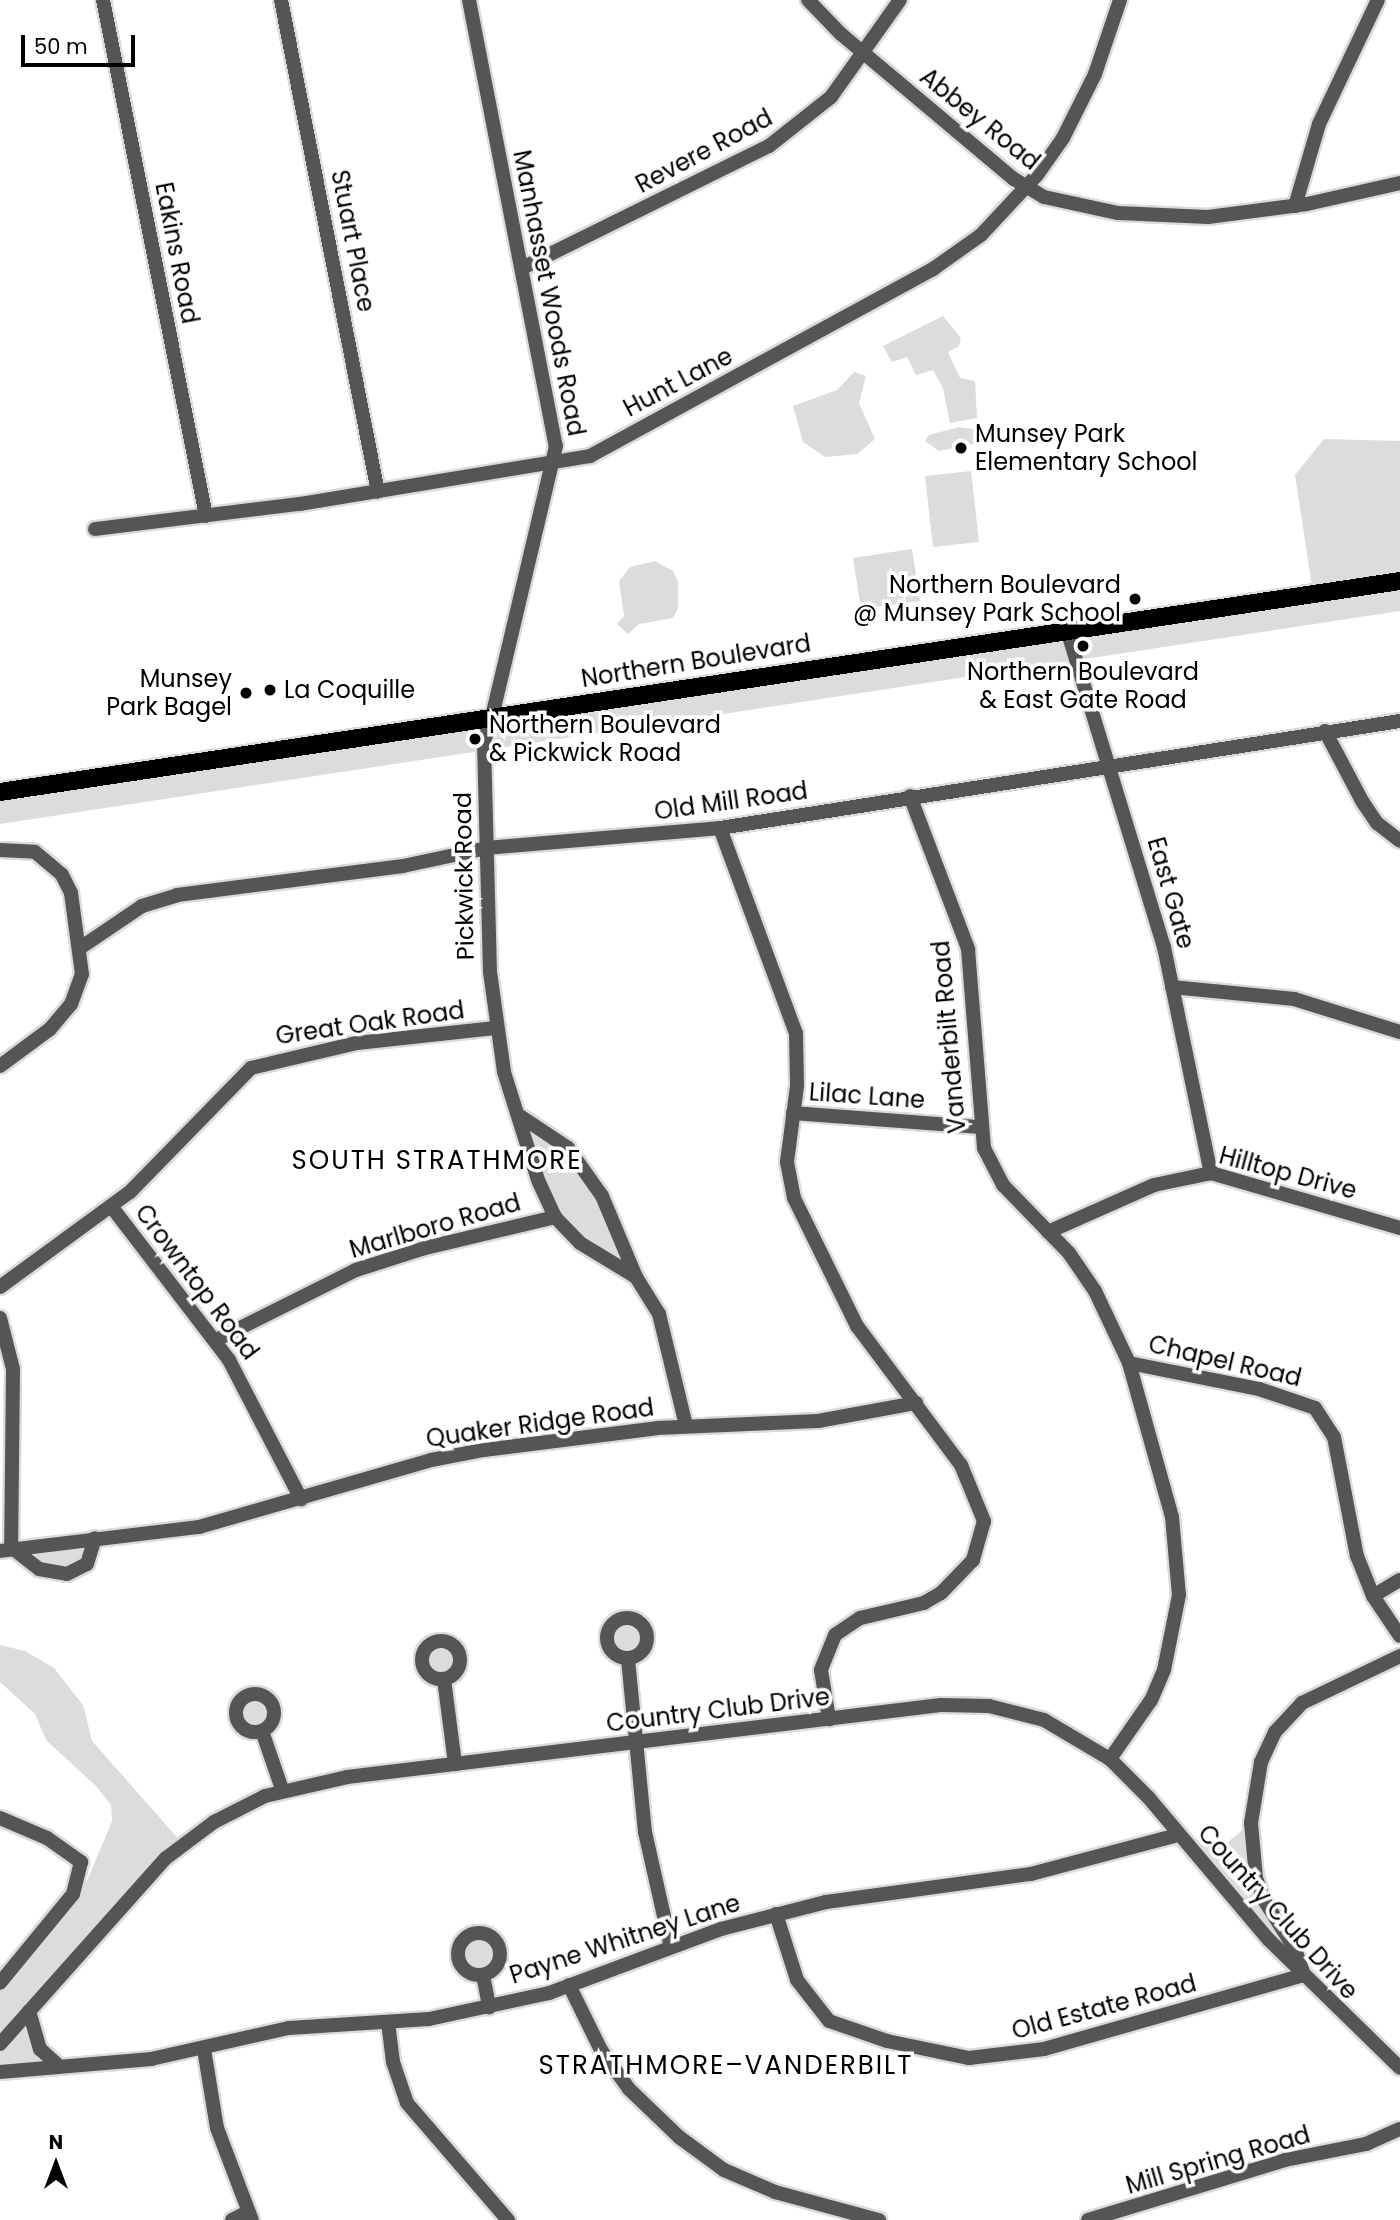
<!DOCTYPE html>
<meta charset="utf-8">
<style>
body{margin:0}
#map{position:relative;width:1400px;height:2220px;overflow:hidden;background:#fff;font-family:Poppins,sans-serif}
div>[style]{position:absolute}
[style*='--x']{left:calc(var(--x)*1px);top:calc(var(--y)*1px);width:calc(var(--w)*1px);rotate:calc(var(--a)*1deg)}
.green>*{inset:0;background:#dcdcdc}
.round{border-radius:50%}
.roads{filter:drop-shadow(2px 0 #dbdbdb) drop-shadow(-2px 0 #dbdbdb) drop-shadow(0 2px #dbdbdb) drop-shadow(0 -2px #dbdbdb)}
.minor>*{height:14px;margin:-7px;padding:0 7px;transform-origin:7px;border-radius:7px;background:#555}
.minor>.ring{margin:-7px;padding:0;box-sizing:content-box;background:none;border:14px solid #555;border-radius:50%}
.tertiary>*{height:14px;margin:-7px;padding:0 7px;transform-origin:7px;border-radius:7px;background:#555}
.primary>*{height:18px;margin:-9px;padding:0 9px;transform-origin:9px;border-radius:9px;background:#000}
.dots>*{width:19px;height:19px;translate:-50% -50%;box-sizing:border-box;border:4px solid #fff;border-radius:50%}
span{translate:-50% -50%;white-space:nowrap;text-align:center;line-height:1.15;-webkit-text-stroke:7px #fff;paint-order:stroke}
.street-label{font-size:24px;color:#000}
.poi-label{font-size:24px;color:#000}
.left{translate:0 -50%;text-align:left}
.right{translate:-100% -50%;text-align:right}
.neighbourhood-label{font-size:26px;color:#000;letter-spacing:2px}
.north{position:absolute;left:21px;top:2129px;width:70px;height:70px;-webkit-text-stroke:5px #fff;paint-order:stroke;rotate:0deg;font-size:19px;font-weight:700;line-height:28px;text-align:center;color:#000}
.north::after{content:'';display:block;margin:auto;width:24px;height:32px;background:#000;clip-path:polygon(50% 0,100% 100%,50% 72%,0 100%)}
.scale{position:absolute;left:21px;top:35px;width:114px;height:32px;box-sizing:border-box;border:4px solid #000;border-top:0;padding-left:9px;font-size:21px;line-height:24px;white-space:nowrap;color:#000;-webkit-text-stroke:5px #fff;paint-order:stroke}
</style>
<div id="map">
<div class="green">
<div style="clip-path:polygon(943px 316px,961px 338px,959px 346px,948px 352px,960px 378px,975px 381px,977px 418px,950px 423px,943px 388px,933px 370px,916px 375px,907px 357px,892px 362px,883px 346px)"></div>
<div style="clip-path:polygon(854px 372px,866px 376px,859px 403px,875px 439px,857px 454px,825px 457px,803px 442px,793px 406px,837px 390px)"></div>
<div style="clip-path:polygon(959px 427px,980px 430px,982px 442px,939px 451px,925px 441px,929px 435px)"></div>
<div style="clip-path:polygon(1324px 439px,1400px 441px,1400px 611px,0 824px,0 792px,1313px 593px,1295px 475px)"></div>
<div style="clip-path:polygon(971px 471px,979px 542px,933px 547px,925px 476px)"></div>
<div style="clip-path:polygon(912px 549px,920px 601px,861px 609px,853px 558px)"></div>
<div style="clip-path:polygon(655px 561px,673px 571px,678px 581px,678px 608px,673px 618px,639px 624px,628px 634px,617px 624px,624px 616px,619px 581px,630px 567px)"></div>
<div style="clip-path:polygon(520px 1116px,584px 1167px,636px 1277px,565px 1231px)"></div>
<div style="clip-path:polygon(95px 1538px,87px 1564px,57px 1574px,11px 1547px)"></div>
<div class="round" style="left:607px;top:1618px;width:40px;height:40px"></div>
<div class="round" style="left:422px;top:1641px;width:38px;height:38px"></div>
<div style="clip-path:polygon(0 1645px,25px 1651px,54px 1668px,83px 1705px,92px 1741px,183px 1844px,29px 2010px,31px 2028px,59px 2066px,0 2072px,0 1983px,87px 1881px,112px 1821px,111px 1805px,97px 1787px,46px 1740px,35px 1714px,0 1682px)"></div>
<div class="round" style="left:236px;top:1694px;width:38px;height:38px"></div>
<div style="clip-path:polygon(1251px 1823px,1256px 1878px,1304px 1975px,1178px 1835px,1223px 1846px)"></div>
<div class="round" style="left:458px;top:1933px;width:42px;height:42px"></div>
</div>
<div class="roads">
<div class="minor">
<div style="--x:103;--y:0;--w:526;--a:78.71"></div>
<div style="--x:281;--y:0;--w:501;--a:78.85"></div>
<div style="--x:808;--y:0;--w:47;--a:45.9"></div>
<div style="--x:841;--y:34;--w:226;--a:40"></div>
<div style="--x:1014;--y:179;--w:35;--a:31"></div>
<div style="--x:1044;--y:197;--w:76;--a:12.2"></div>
<div style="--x:1118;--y:213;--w:90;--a:2.5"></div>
<div style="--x:1208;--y:217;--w:100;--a:-7.5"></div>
<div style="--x:1307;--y:204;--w:95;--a:-12.7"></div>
<div style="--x:1295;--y:206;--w:85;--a:-73.7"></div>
<div style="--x:1319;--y:124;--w:137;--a:-64.6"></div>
<div style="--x:522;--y:268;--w:275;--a:-26.3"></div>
<div style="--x:769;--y:146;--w:79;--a:-38.3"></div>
<div style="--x:831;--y:97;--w:119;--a:-54.6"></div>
<div style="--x:95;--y:529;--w:207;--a:-7"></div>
<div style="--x:300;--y:504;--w:294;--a:-9.4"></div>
<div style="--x:590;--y:456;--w:391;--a:-28.6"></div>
<div style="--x:933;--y:269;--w:59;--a:-35.3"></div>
<div style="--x:981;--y:235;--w:82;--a:-47"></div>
<div style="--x:1037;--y:175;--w:45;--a:-54.9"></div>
<div style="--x:1063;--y:138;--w:72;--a:-63.4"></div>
<div style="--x:1095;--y:74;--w:78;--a:-71.3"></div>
<div style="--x:1067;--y:630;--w:332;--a:73"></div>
<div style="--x:1164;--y:947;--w:231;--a:78.3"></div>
<div style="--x:492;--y:716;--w:28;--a:107"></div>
<div style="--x:484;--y:743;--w:229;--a:88.5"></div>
<div style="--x:490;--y:972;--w:101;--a:82"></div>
<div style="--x:504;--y:1072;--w:113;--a:72.5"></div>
<div style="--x:538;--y:1180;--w:41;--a:65.3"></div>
<div style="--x:555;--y:1217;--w:36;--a:46"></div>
<div style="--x:580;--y:1243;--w:66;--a:31.3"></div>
<div style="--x:1325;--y:731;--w:79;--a:62.1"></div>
<div style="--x:1362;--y:801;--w:27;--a:56"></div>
<div style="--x:1377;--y:823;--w:29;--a:38"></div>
<div style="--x:910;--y:796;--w:164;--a:69.2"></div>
<div style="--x:968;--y:949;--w:200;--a:85.4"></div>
<div style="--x:984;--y:1148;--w:42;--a:62.8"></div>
<div style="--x:1003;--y:1185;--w:95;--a:45.9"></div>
<div style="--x:1069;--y:1253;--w:46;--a:55.6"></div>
<div style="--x:1095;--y:1291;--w:80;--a:64.7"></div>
<div style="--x:1129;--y:1363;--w:160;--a:74.4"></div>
<div style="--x:1172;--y:1517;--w:78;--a:84.9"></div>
<div style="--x:1179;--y:1595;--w:76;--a:101.3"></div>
<div style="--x:1164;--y:1670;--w:33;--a:113"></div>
<div style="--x:1151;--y:1700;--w:72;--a:124.8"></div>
<div style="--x:720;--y:828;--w:219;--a:69.7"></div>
<div style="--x:796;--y:1033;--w:53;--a:88.9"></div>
<div style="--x:797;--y:1086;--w:77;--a:97.5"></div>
<div style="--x:787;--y:1162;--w:37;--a:79"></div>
<div style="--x:794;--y:1198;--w:143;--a:63.8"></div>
<div style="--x:857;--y:1326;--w:174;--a:53.2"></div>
<div style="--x:961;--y:1465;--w:61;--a:67.7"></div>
<div style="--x:984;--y:1521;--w:41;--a:105.8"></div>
<div style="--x:973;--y:1560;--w:46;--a:134.1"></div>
<div style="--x:941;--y:1593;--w:20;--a:150"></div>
<div style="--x:924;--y:1603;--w:66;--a:166.8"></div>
<div style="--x:860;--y:1618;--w:30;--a:146"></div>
<div style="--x:835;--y:1635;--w:38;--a:112"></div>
<div style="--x:821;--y:1670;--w:50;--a:80.7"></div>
<div style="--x:0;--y:850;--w:35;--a:3"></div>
<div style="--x:35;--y:852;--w:35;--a:40"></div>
<div style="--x:62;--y:875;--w:20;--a:63"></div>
<div style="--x:71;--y:893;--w:82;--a:82.3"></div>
<div style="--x:82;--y:974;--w:32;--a:110"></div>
<div style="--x:71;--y:1004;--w:33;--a:130"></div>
<div style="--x:50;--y:1029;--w:62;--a:143.5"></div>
<div style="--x:80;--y:948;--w:75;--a:-34.1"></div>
<div style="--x:142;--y:906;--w:37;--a:-17"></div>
<div style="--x:177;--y:895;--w:228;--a:-7.3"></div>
<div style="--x:403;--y:866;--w:86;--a:-12.1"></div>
<div style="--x:487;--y:848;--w:234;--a:-4.9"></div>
<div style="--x:720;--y:828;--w:688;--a:-8.94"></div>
<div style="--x:1172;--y:987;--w:123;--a:5.6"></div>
<div style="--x:1294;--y:999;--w:111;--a:17.3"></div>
<div style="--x:793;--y:1113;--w:188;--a:4.3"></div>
<div style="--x:520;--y:1116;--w:58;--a:33.7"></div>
<div style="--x:568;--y:1148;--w:59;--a:54.7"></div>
<div style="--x:602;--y:1196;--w:88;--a:67.2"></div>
<div style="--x:636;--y:1277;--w:44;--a:58.1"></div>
<div style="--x:659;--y:1314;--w:115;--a:76.4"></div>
<div style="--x:111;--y:1206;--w:194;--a:52.5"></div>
<div style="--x:229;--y:1360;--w:157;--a:62.6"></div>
<div style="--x:1048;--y:1232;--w:116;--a:-23.9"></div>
<div style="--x:1154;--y:1185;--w:58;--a:-11.9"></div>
<div style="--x:1211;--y:1173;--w:197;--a:16.2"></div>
<div style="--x:0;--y:1287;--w:161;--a:-36.2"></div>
<div style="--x:130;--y:1192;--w:173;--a:-45.7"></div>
<div style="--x:251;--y:1068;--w:109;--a:-13.3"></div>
<div style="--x:357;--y:1043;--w:139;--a:-6.2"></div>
<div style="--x:0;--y:1318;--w:53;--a:75.7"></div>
<div style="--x:13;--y:1369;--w:178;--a:90.6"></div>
<div style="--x:11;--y:1547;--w:36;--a:38"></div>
<div style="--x:39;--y:1569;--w:28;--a:10"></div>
<div style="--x:67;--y:1574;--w:22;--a:-27"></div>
<div style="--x:87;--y:1564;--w:27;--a:-73"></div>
<div style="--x:216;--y:1340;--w:157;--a:-26.6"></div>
<div style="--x:356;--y:1270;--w:72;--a:-17.7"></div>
<div style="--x:425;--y:1248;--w:134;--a:-13.4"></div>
<div style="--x:1129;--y:1363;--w:133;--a:11.3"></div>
<div style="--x:1259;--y:1389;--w:59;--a:18.7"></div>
<div style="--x:1315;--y:1408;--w:35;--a:57"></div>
<div style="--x:1334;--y:1437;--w:121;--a:79.1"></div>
<div style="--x:1357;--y:1556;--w:43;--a:68.2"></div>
<div style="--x:1373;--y:1596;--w:48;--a:56"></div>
<div style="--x:0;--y:1551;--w:200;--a:-6.9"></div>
<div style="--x:199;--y:1527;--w:241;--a:-16.1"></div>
<div style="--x:431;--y:1460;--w:54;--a:-10.7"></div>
<div style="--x:484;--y:1450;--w:174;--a:-7.2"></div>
<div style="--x:657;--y:1428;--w:161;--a:-2.5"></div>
<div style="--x:818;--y:1421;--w:100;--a:-10.4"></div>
<div style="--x:1373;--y:1596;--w:31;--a:-31"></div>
<div class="ring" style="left:607px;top:1618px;width:26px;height:26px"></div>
<div class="ring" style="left:422px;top:1641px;width:24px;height:24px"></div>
<div style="--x:628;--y:1659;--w:174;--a:84.4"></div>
<div style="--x:645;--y:1832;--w:118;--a:77.3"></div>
<div style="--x:444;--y:1679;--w:86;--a:82.6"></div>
<div class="ring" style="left:236px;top:1694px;width:24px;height:24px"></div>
<div style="--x:262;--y:1731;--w:61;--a:71"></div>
<div style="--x:0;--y:1818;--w:51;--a:23.1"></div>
<div style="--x:47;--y:1838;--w:42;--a:35.2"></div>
<div style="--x:81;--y:1862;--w:33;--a:104"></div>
<div style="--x:73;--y:1894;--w:115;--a:129.4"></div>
<div style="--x:776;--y:1914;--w:69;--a:72.3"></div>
<div style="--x:797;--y:1980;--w:52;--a:52"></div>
<div style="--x:829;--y:2021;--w:61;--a:19"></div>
<div style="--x:887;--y:2041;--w:84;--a:11.7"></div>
<div style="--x:969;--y:2058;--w:76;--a:-6.8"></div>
<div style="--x:1044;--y:2049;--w:270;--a:-15.9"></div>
<div style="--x:1304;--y:1975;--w:28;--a:-109"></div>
<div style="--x:1295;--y:1949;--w:58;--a:-122.3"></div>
<div style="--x:1264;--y:1900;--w:23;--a:-110"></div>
<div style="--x:1256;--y:1878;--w:55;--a:-95.2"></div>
<div style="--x:1251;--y:1823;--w:62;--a:-80.7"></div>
<div style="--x:1261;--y:1762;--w:33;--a:-65"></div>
<div style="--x:1275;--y:1732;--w:40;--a:-47"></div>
<div style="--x:1302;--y:1703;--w:109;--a:-25.6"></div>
<div class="ring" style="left:458px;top:1933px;width:28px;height:28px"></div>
<div style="--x:483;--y:1975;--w:33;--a:79"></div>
<div style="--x:569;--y:1985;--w:72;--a:63.8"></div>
<div style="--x:601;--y:2050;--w:48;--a:54.3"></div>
<div style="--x:629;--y:2089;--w:69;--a:43.8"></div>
<div style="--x:679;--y:2137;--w:56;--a:36.3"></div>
<div style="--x:724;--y:2170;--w:56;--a:23.3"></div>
<div style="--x:775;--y:2192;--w:108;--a:15.1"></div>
<div style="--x:29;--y:2011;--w:40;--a:74"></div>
<div style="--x:40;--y:2049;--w:25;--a:42"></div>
<div style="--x:388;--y:2022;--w:40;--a:82.9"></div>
<div style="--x:393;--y:2062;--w:43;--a:71.1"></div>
<div style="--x:407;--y:2103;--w:155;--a:49.2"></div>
<div style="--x:0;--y:2044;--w:249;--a:-48.3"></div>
<div style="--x:166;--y:1858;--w:60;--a:-36.9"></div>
<div style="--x:214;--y:1822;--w:57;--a:-27"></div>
<div style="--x:265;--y:1796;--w:84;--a:-13"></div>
<div style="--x:347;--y:1777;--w:598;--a:-6.91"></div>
<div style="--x:941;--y:1705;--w:48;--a:1.2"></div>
<div style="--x:989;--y:1706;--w:57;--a:14.3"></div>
<div style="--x:1044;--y:1720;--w:77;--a:30.6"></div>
<div style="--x:1110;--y:1759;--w:54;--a:45"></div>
<div style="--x:1148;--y:1797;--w:187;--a:49.8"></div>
<div style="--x:1269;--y:1940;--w:183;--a:44.3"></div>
<div style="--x:204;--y:2049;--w:80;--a:80.7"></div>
<div style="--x:217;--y:2128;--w:98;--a:69.2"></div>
<div style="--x:0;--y:2072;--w:152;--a:-4.9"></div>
<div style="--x:151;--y:2059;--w:141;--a:-12.7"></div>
<div style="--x:289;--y:2028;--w:140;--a:-3.7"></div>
<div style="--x:429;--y:2019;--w:123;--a:-12.2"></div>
<div style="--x:549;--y:1993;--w:184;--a:-20.4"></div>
<div style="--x:721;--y:1929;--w:108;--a:-14.4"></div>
<div style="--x:826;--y:1902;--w:207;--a:-7.8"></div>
<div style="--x:1031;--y:1874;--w:152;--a:-14.9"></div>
<div style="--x:232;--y:2220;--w:18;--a:-27"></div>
<div style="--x:1088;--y:2220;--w:206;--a:-16.9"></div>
<div style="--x:1285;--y:2160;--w:83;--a:-11.2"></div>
<div style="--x:1366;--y:2144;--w:37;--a:-24"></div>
</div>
<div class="tertiary">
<div style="--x:469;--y:0;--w:454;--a:79"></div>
<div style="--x:556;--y:446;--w:277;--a:103.3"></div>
</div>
<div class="primary">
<div style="--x:0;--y:792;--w:1416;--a:-8.57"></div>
</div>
</div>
<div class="dots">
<div style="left:961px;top:448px;background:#000"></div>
<div style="left:1135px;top:599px;background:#000"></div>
<div style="left:1083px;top:646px;background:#000"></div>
<div style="left:270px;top:690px;background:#000"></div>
<div style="left:246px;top:693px;background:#000"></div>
<div style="left:475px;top:739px;background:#000"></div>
</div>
<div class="street-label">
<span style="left:980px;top:119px;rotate:39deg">Abbey Road</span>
<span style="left:704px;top:151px;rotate:-28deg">Revere Road</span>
<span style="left:353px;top:241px;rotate:79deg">Stuart Place</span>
<span style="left:177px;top:253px;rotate:79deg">Eakins Road</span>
<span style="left:549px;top:293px;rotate:79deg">Manhasset Woods Road</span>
<span style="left:678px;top:382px;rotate:-28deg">Hunt Lane</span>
<span style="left:696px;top:661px;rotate:-9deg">Northern Boulevard</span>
<span style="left:731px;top:801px;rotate:-8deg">Old Mill Road</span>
<span style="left:464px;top:876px;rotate:-91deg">Pickwick Road</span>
<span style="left:1171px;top:893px;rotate:74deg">East Gate</span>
<span style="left:370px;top:1023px;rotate:-8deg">Great Oak Road</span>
<span style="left:949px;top:1037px;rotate:-95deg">Vanderbilt Road</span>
<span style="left:867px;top:1096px;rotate:4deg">Lilac Lane</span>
<span style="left:1288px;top:1173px;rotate:15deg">Hilltop Drive</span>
<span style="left:435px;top:1226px;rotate:-16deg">Marlboro Road</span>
<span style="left:197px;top:1282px;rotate:53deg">Crowntop Road</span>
<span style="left:1225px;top:1361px;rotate:13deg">Chapel Road</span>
<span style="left:540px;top:1423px;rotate:-8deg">Quaker Ridge Road</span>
<span style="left:718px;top:1710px;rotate:-7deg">Country Club Drive</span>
<span style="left:1278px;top:1912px;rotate:48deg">Country Club Drive</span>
<span style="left:625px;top:1939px;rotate:-18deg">Payne Whitney Lane</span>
<span style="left:1104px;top:2007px;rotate:-15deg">Old Estate Road</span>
<span style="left:1218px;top:2160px;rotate:-16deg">Mill Spring Road</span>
</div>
<div class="poi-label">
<span class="left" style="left:975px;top:448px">Munsey Park<br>Elementary School</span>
<span class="right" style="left:1121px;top:599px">Northern Boulevard<br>@ Munsey Park School</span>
<span style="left:1083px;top:686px">Northern Boulevard<br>&amp; East Gate Road</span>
<span class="right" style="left:232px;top:693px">Munsey<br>Park Bagel</span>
<span class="left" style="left:284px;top:690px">La Coquille</span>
<span class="left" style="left:489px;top:739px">Northern Boulevard<br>&amp; Pickwick Road</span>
</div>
<div class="neighbourhood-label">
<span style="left:437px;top:1161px">SOUTH STRATHMORE</span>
<span style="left:726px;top:2066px">STRATHMORE–VANDERBILT</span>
</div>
<div class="north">N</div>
<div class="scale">50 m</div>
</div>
